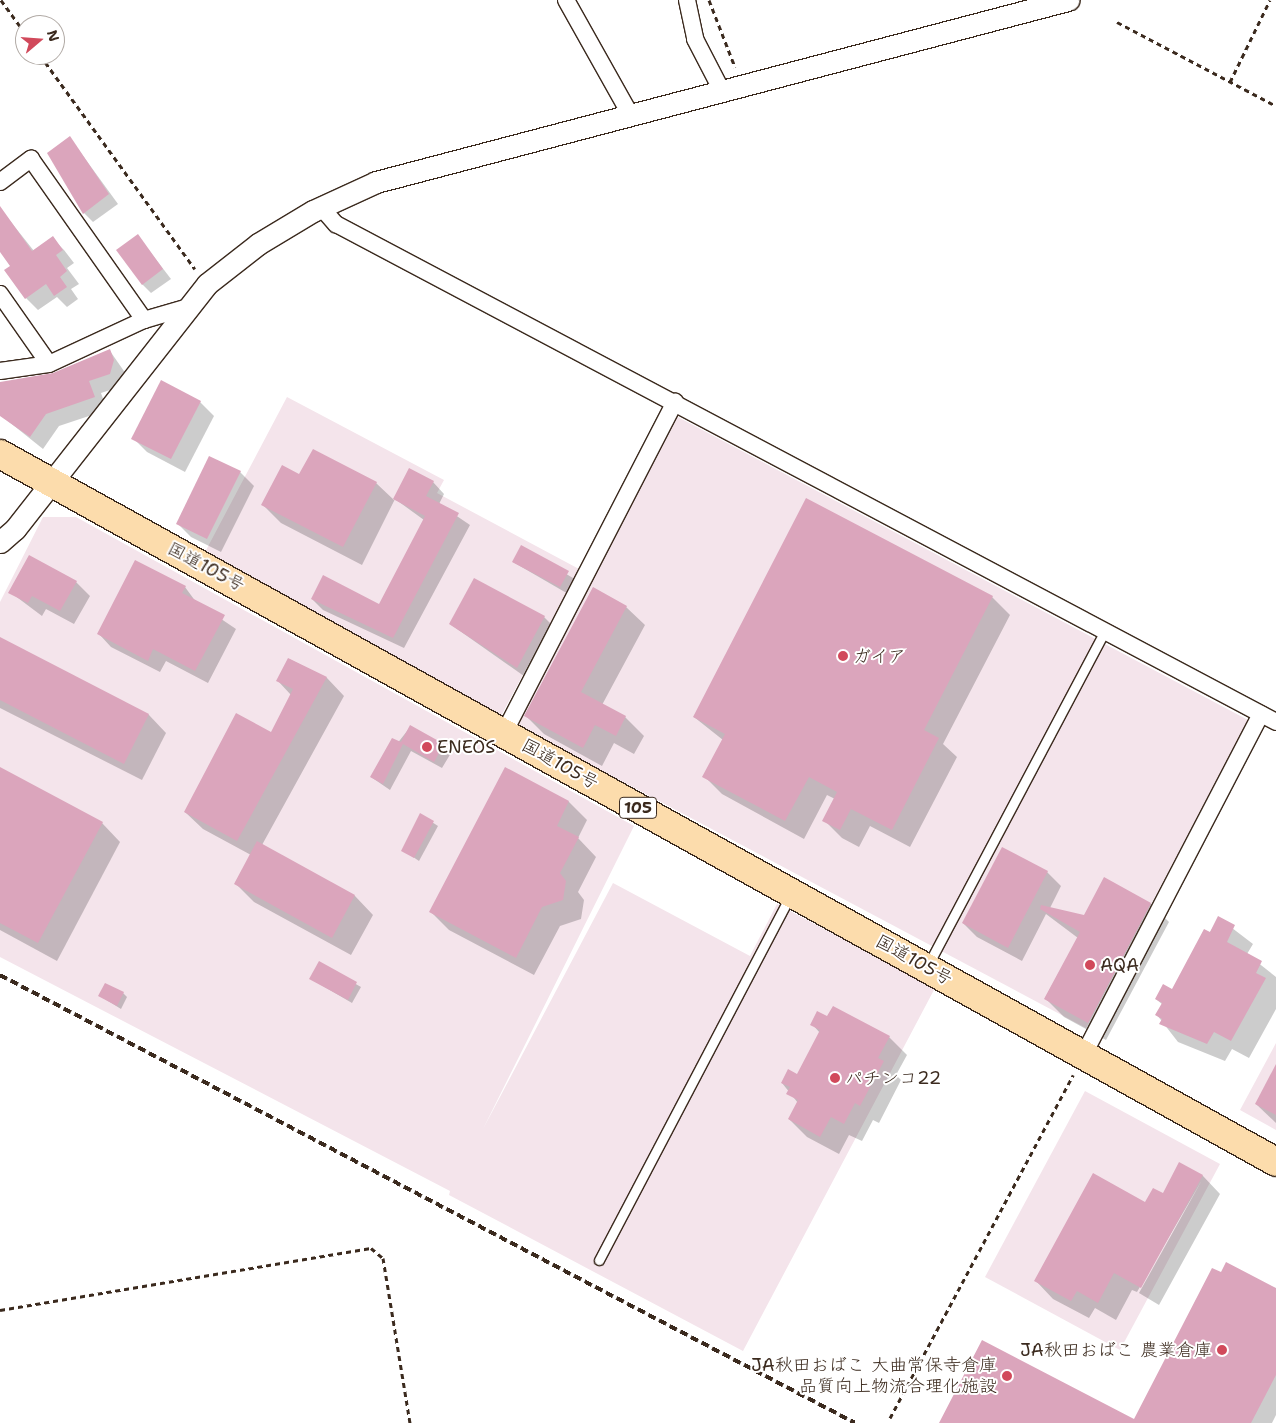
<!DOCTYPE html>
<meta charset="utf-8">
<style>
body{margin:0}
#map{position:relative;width:1276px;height:1423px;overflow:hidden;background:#fff;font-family:"Shantell Sans","Klee One",sans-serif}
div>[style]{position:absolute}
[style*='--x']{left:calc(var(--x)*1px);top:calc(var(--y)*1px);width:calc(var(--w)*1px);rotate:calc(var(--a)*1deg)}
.built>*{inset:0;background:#f4e4eb}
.shadow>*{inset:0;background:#0003}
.building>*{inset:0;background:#dba5bc}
.path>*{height:3px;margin-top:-1.5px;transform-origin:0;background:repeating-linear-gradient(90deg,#3b2a1e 0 5px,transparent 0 9px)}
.roads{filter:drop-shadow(1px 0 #3b2a1e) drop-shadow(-1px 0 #3b2a1e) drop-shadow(0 1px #3b2a1e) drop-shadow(0 -1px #3b2a1e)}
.service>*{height:9px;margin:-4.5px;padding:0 4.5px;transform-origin:4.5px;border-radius:4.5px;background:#fff}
.minor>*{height:16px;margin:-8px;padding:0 8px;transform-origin:8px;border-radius:8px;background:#fff}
.tertiary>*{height:21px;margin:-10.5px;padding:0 10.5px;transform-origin:10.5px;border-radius:10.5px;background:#fff}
.trunk>*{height:28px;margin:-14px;padding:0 14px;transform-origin:14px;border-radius:14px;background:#fcdcac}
.rail>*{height:4px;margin-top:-2px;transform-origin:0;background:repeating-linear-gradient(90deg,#3b2a1e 0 8px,transparent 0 12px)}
.dots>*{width:14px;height:14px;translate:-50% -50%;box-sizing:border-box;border:2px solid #fff;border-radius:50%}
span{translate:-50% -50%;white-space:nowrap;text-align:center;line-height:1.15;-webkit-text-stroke:4px #fff;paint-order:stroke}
.shield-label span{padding:1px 4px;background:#fff;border:1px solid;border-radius:4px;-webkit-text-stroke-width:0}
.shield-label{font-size:16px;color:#3b2a1e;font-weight:700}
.street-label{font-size:18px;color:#3b2a1e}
.poi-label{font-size:18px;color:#3b2a1e}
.left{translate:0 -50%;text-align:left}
.right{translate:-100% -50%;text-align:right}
.north{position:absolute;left:15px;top:15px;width:50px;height:50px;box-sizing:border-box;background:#fff;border:1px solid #b1aaa5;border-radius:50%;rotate:72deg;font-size:14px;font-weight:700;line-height:20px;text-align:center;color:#3b2a1e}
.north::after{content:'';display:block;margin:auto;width:18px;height:22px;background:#d1495b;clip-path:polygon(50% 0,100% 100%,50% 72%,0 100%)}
</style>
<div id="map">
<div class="built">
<div style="clip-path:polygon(287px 397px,444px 480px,437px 493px,579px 569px,501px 716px,203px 556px)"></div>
<div style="clip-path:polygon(676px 416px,1248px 720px,1086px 1028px,514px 724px)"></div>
<div style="clip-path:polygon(43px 517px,76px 517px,634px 826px,483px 1129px,613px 883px,750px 956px,777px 904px,935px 988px,743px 1351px,449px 1195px,450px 1191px,0 957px,0 602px)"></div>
<div style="clip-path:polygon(1276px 1043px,1276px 1130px,1240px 1110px)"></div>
<div style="clip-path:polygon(1085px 1091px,1220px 1164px,1120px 1350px,985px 1277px)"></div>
</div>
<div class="shadow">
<div style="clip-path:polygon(70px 138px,118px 204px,93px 222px,84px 213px)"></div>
<div style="clip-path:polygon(3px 212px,34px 251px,52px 238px,64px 250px,74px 263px,67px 268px,79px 284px,71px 289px,78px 299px,67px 307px,57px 297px,38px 310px,26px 298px,6px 271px,12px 267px,0 250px)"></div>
<div style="clip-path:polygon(138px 236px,171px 279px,151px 293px,142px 284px)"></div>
<div style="clip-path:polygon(110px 351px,126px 374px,122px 386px,101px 393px,107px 410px,59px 426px,43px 449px,3px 417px,53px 374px)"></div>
<div style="clip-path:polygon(200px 402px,214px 416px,185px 472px,147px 452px,133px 438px)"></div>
<div style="clip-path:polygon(410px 470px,433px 482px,444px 494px,439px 504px,470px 525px,404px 648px,323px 610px,312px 599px,379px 606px,424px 520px,395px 499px,362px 565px,281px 523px,263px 505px,300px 476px,376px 483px,394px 500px)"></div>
<div style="clip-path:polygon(240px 472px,254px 486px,221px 552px,191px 537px,177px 523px)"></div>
<div style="clip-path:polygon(521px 547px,578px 581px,570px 595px,513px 562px)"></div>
<div style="clip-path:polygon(76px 582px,90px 596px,74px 624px,46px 609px,42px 616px,10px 592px)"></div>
<div style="clip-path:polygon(185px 587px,196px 602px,236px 629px,208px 683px,166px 661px,160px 672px,111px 647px,99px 634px)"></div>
<div style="clip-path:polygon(992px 597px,1010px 615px,943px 744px,957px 757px,910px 847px,870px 826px,859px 847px,842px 838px,824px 820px,835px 799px,827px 795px,804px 839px,722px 794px,704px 776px,723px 740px,694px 717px)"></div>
<div style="clip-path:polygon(626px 607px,645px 625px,602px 705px,625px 717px,644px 736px,634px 754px,614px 743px,602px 766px,544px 734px,526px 716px)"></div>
<div style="clip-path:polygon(544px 617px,558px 631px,531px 681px,450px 624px)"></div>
<div style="clip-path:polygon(0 639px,149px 715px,166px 733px,142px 780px,0 708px)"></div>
<div style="clip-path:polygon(289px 659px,327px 678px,344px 696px,262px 845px,355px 896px,373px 915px,351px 955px,254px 902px,235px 883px,251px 855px,203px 829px,185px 812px,272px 734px,291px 695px,278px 681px)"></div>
<div style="clip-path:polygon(411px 726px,451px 753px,442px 768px,411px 751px,390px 790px,371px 777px)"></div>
<div style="clip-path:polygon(0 769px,102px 823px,120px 842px,57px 961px,0 930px)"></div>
<div style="clip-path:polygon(505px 769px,569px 802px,587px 820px,578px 838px,596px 857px,578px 892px,584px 900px,581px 919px,560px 926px,534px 975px,449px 930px,431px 912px)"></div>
<div style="clip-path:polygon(421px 815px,438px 826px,419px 861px,403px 850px)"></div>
<div style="clip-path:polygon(1047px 872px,1061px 886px,1050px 908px,1084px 916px,1105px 879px,1151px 904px,1169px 922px,1106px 1040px,1064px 1017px,1045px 998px,1078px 938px,1046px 914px,1022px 961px,977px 937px,963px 923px)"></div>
<div style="clip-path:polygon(1219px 918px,1253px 944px,1247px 954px,1276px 977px,1276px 1009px,1249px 1058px,1232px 1049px,1225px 1061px,1178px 1042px,1157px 1015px,1163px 1005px,1156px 999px,1172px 991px)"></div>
<div style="clip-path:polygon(319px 963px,361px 987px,352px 1003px,311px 979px)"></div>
<div style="clip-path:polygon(123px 993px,127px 997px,121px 1009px,100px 996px)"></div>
<div style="clip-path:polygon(812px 1024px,889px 1037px,907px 1055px,896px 1075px,901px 1080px,879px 1123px,873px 1120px,862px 1141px,849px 1135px,839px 1154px,807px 1137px,789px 1119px,798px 1103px,782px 1083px,797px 1076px,820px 1033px)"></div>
<div style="clip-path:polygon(1276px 1066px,1276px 1123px,1256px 1104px)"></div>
<div style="clip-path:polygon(1180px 1164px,1203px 1176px,1220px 1194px,1159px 1305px,1139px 1293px,1202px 1180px,1137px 1292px,1132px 1290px,1116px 1320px,1095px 1308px,1089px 1318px,1053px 1299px,1036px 1281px,1163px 1195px)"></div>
<div style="clip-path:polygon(1276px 1290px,1276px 1415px,1272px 1423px,944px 1423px,1134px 1421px)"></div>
</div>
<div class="building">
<div style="clip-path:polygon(70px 136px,109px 194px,83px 214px,47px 153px)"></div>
<div style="clip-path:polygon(0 206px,32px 251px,53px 236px,63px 250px,56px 255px,67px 271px,60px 277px,67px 287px,54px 296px,46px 284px,25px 299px,4px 270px,10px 266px,0 252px)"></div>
<div style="clip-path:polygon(138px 234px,163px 269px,142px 285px,116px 250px)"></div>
<div style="clip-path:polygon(110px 349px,114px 360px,110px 374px,89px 381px,95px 397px,46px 414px,30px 437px,0 416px,0 382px,53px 373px)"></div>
<div style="clip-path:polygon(161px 380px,201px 401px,171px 459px,131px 439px)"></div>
<div style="clip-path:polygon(313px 449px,377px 482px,343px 547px,261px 505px,282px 465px,299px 474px)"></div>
<div style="clip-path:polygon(209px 456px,241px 471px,207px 539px,176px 524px)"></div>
<div style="clip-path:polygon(409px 468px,434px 481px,426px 496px,459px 513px,393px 638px,311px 599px,323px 575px,379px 604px,425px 516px,393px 499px)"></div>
<div style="clip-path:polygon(806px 498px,993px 596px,924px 730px,939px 738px,892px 830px,851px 809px,840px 830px,822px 821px,837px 792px,809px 777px,785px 821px,702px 777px,725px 734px,693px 717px)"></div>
<div style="clip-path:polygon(521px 545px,569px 571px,560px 587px,512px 562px)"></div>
<div style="clip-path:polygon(29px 555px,77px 581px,60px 611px,32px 596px,28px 603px,8px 593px)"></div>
<div style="clip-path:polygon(135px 560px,186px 586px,182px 593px,225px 615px,195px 671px,153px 649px,148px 661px,97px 634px)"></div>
<div style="clip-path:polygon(474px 578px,545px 616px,517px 668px,449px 624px)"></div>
<div style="clip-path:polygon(593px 587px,627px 606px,581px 692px,626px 716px,616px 736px,595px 725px,583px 748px,524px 716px)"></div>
<div style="clip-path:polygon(0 637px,149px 714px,124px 764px,0 700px)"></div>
<div style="clip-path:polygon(288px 658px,327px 677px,237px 841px,184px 812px,236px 713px,271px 732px,293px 689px,276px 681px)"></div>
<div style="clip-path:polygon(410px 725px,444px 744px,434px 762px,403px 744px,383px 784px,370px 777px,392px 738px,401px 742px)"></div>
<div style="clip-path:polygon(0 767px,103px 822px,38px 943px,0 923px)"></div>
<div style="clip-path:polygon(505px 767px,569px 801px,557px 826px,579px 837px,560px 873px,566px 881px,563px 900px,542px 907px,516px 958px,429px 912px)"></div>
<div style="clip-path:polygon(420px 813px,434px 821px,414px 858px,401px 851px)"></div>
<div style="clip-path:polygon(257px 841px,355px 895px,332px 938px,234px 884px)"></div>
<div style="clip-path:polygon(1002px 847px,1048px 871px,1008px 948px,962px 923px)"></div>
<div style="clip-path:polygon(1104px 877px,1151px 903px,1088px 1023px,1044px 999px,1080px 932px,1040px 909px,1041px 905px,1084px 915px)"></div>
<div style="clip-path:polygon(1218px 916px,1235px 925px,1227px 942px,1262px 961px,1256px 973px,1266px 978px,1231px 1041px,1214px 1032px,1207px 1044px,1159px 1024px,1162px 1019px,1155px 1015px,1162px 1003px,1155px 999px,1163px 984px,1172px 989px,1204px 929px,1210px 932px)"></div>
<div style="clip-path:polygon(319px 961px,357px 982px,348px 1000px,309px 979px)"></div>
<div style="clip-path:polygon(105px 983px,124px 992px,117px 1006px,98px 996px)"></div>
<div style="clip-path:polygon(833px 1006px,890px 1036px,878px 1058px,884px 1061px,860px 1106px,855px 1103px,844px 1124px,831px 1117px,820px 1137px,788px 1119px,798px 1100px,786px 1094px,790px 1087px,781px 1083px,788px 1069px,797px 1074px,820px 1030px,810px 1025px,817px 1011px,827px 1016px)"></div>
<div style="clip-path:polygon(1276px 1064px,1276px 1115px,1255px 1104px)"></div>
<div style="clip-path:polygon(1179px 1162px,1203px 1175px,1141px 1288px,1114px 1273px,1098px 1303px,1077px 1291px,1071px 1301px,1034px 1281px,1093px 1173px,1145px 1202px,1153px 1188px,1163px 1193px)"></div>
<div style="clip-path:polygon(1226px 1262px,1276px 1288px,1276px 1375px,1251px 1423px,939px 1423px,982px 1340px,1134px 1419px,1212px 1268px,1221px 1272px)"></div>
</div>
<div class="path">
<div style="--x:1;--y:0;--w:41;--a:54"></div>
<div style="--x:709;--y:0;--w:72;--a:68.8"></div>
<div style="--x:1117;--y:22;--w:180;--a:27.8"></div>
<div style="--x:40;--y:55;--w:264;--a:54.1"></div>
<div style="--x:1230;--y:82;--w:91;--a:-64"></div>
<div style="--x:0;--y:1310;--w:376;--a:-9.5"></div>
<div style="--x:371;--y:1248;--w:16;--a:40"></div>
<div style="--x:383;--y:1258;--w:167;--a:80.7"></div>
<div style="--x:890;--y:1418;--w:389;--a:-61.9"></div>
</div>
<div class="roads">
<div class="service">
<div style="--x:928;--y:965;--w:378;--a:-62.1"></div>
<div style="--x:599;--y:1260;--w:412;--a:-62.3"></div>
</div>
<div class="minor">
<div style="--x:566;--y:0;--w:133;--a:60.7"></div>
<div style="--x:687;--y:0;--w:40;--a:78"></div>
<div style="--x:695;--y:39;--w:59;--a:62.6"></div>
<div style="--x:0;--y:182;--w:39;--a:-37"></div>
<div style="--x:31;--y:159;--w:197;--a:54.9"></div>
<div style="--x:321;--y:207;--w:23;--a:49"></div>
<div style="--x:336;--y:224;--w:1064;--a:27.91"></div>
<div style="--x:0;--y:294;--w:85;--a:55"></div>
<div style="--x:0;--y:371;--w:49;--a:-8.1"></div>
<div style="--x:49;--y:364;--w:105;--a:-24.9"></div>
<div style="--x:144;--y:320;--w:43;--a:-16.3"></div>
<div style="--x:504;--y:733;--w:373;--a:-62.7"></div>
<div style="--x:1084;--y:1054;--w:383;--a:-62.5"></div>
</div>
<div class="tertiary">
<div style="--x:0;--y:542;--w:20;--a:-41"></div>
<div style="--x:15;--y:529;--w:311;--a:-51.9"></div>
<div style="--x:207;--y:284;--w:65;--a:-38.1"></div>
<div style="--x:258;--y:244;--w:64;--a:-31"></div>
<div style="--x:313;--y:211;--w:69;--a:-24.7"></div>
<div style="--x:376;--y:182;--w:716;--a:-14.74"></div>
</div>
<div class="trunk">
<div style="--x:0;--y:454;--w:1459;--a:29.02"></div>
</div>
</div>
<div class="rail">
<div style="--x:0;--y:975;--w:965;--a:27.65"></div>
</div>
<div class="dots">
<div style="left:843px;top:656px;background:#d1495b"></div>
<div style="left:427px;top:747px;background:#d1495b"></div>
<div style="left:1090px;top:965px;background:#d1495b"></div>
<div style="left:835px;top:1078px;background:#d1495b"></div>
<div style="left:1222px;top:1350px;background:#d1495b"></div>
<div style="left:1007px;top:1376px;background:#d1495b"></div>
</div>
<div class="shield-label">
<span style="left:638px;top:808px">105</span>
</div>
<div class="street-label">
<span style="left:206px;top:567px;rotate:28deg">国道105号</span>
<span style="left:560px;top:764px;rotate:29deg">国道105号</span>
<span style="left:914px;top:960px;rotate:29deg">国道105号</span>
</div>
<div class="poi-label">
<span class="left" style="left:853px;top:656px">ガイア</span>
<span class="left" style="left:437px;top:747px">ENEOS</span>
<span class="left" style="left:1100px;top:965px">AQA</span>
<span class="left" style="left:845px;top:1078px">パチンコ22</span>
<span class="right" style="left:1212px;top:1350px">JA秋田おばこ 農業倉庫</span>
<span class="right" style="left:997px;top:1376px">JA秋田おばこ 大曲常保寺倉庫<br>品質向上物流合理化施設</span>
</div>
<div class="north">N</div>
</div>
